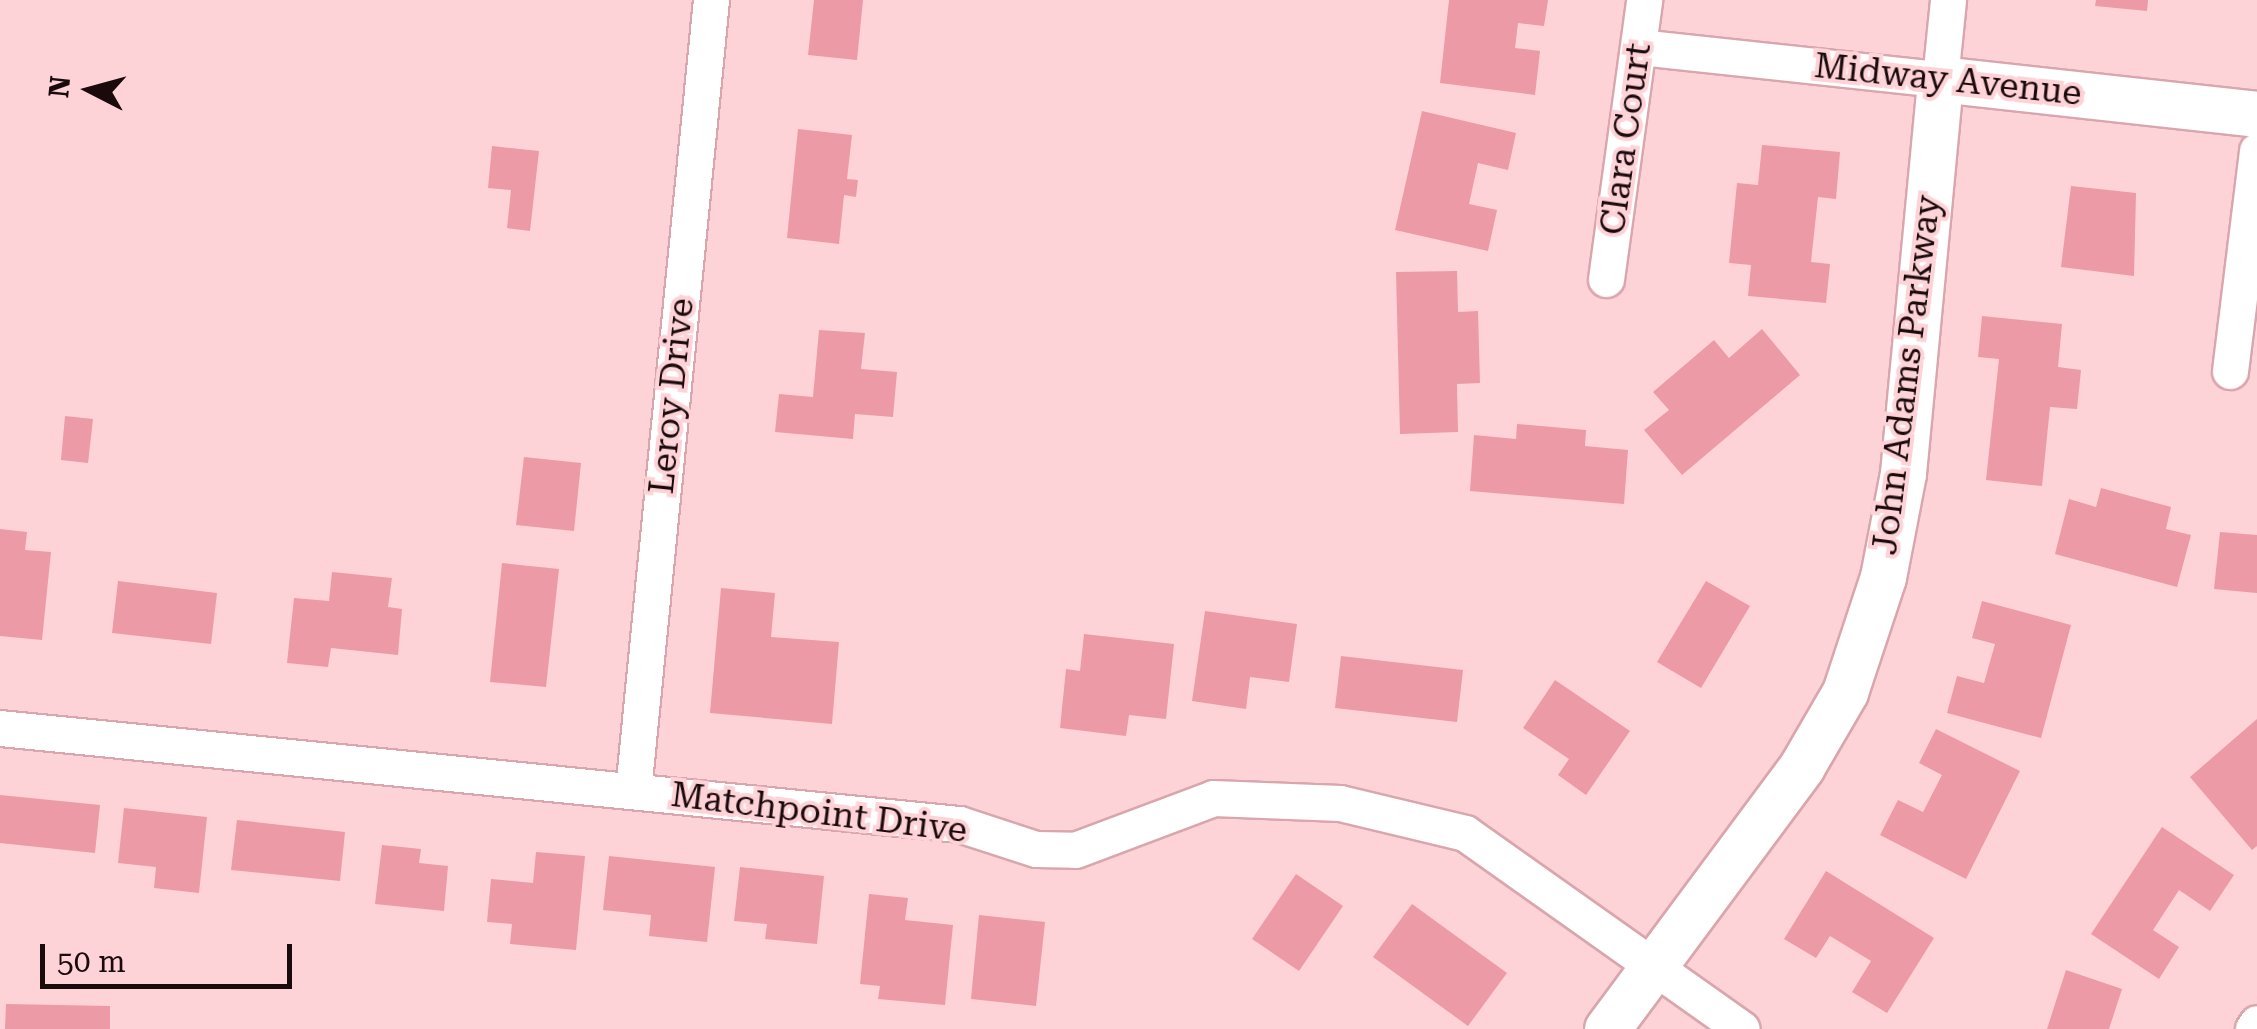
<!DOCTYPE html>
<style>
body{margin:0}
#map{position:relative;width:2257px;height:1029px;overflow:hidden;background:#fed3d8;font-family:"Roboto Serif",serif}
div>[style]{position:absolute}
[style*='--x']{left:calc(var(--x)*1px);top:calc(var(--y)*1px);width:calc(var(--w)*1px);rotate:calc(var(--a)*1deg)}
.building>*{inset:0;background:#ec9aa6}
.roads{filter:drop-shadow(2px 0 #d9a6ad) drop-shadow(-2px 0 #d9a6ad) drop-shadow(0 2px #d9a6ad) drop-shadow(0 -2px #d9a6ad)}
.minor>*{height:35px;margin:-17.5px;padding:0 17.5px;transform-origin:17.5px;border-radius:17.5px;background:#fff}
.tertiary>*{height:45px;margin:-22.5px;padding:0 22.5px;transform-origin:22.5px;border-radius:22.5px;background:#fff}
span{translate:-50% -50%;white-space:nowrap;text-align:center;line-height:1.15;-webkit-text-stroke:8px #fed3d8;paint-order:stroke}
.street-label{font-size:35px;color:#1a0a0c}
.north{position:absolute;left:40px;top:40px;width:100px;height:100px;-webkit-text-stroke:8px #fed3d8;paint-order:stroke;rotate:276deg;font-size:28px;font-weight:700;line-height:40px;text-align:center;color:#1a0a0c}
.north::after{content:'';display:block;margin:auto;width:35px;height:45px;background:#1a0a0c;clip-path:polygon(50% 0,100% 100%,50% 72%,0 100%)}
.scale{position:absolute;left:40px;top:944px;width:252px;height:45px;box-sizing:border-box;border:5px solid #1a0a0c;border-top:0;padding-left:12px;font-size:30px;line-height:35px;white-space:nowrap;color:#1a0a0c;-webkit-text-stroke:8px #fed3d8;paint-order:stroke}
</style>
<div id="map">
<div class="building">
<div style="clip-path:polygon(814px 0,863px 0,857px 60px,808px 55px)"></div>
<div style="clip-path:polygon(1449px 0,1548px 0,1544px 26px,1518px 23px,1515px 48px,1540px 51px,1535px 95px,1440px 83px)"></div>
<div style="clip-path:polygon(2096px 0,2148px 0,2147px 11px,2095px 6px)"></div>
<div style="clip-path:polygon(1422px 111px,1516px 133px,1508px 170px,1478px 163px,1469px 204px,1497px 210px,1488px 251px,1395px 230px)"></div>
<div style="clip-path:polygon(798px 129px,852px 135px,847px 179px,858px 180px,856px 197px,844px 195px,839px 244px,787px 238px)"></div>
<div style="clip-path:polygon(1762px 145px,1840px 152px,1836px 199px,1818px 197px,1811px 262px,1830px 264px,1826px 303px,1748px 296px,1751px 265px,1729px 263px,1737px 183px,1758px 185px)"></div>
<div style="clip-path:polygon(492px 146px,539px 151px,530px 231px,507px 228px,511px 190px,488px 188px)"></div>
<div style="clip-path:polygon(2071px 186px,2136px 193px,2134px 276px,2061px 267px)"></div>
<div style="clip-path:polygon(1457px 271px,1458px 312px,1478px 311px,1480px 383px,1457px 384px,1458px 432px,1400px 434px,1396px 272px)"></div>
<div style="clip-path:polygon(1982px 316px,2062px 324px,2058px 367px,2081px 370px,2077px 409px,2050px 407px,2042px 486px,1986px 480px,1999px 359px,1978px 357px)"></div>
<div style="clip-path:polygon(1762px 329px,1800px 375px,1682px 475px,1644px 430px,1669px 410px,1653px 392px,1714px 340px,1729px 358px)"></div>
<div style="clip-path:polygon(819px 330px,865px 333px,861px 369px,897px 372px,893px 417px,855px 414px,853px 439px,775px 432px,779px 394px,813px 397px)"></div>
<div style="clip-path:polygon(65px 416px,93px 419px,88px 463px,61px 460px)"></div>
<div style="clip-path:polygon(1517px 424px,1586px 430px,1585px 446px,1628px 450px,1624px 504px,1470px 491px,1474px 435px,1516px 439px)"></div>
<div style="clip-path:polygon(524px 457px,581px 463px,574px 531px,516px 525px)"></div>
<div style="clip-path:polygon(2101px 488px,2171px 507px,2166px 529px,2191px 535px,2177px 587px,2055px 554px,2069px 499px,2096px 507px)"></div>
<div style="clip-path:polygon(0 529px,27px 532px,25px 550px,51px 552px,42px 640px,0 636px)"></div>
<div style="clip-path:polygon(2220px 532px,2257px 535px,2257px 593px,2214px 589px)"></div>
<div style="clip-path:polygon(502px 563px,559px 569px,546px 687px,490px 682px)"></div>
<div style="clip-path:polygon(332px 572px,392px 578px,388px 607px,402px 609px,398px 655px,331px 648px,328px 667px,287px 663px,294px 598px,329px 601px)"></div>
<div style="clip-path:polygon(118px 581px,217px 593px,211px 644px,112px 633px)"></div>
<div style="clip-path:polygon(1706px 581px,1750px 606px,1701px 688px,1657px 662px)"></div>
<div style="clip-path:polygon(721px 588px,775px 593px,771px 637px,839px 642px,832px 724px,710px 713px)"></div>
<div style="clip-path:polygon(1982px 601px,2071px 625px,2041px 738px,1947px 713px,1957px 676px,1984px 683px,1995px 644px,1972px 638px)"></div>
<div style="clip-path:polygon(1205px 611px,1297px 624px,1289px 682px,1250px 677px,1246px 709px,1192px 701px)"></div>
<div style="clip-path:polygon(1084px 634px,1174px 644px,1166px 719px,1129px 715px,1126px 736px,1060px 728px,1066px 669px,1080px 671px)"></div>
<div style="clip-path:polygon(1341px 656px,1463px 670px,1457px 722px,1335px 708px)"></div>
<div style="clip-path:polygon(1555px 680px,1630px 731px,1586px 795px,1558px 775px,1569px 759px,1523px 728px)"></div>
<div style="clip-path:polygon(2257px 719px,2257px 846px,2252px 850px,2190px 777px)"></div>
<div style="clip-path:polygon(1936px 729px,2020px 771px,1966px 879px,1880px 835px,1898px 800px,1923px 812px,1942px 775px,1919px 763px)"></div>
<div style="clip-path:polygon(0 795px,100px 805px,95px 853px,0 843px)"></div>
<div style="clip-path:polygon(124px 808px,207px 817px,199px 893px,154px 888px,156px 867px,118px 863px)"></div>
<div style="clip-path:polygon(237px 820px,345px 832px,340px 881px,231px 870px)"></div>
<div style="clip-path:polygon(2162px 827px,2234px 875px,2210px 911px,2179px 890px,2153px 930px,2179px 947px,2159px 979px,2091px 934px)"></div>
<div style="clip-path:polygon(382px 845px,421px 849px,419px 863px,448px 866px,444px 911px,375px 904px)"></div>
<div style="clip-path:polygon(536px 852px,585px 856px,576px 950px,510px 944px,512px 924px,487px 922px,491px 879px,533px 883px)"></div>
<div style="clip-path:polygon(609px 856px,715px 867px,707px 942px,649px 936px,651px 915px,603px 910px)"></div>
<div style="clip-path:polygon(740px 867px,824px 876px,817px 944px,765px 939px,767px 924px,734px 921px)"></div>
<div style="clip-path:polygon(1826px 871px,1934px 938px,1887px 1013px,1852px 992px,1871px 961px,1830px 936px,1816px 958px,1784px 939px)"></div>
<div style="clip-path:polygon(1296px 874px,1343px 906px,1299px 971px,1252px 939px)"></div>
<div style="clip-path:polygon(869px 894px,908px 898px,905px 920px,953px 925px,945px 1005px,878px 999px,880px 986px,860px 984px)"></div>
<div style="clip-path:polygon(1412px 904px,1507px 973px,1468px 1026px,1373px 957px)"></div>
<div style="clip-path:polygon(979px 915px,1045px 922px,1036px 1006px,971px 999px)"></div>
<div style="clip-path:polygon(2066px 970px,2122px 989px,2109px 1029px,2047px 1029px)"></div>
<div style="clip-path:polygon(6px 1004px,110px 1006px,110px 1029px,5px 1029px)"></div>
</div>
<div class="roads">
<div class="minor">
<div style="--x:1639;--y:47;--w:303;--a:6.1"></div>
<div style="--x:1940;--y:79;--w:79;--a:-84.2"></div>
<div style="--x:1606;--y:279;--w:282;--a:-82.2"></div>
<div style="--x:2230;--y:371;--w:222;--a:-83"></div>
<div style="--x:0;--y:728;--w:964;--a:5.72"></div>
<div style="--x:959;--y:824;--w:81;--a:18"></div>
<div style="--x:1036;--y:849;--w:39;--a:1"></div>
<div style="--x:1075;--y:850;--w:147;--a:-20.6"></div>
<div style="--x:1213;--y:798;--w:127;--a:2.3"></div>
<div style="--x:1340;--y:803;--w:129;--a:13.5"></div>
<div style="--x:1465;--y:833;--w:339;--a:35.3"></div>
<div style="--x:633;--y:791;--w:795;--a:-84.37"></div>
<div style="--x:2253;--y:1029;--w:7;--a:-56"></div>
</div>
<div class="tertiary">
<div style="--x:1607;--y:1029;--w:327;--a:-53.4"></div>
<div style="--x:1802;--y:766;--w:86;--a:-59.8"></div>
<div style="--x:1845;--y:692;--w:121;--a:-71.7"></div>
<div style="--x:1883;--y:577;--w:106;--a:-79.1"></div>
<div style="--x:1903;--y:473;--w:396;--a:-84.6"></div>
<div style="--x:1940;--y:79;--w:319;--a:6.3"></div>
</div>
</div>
<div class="street-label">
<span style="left:1948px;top:80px;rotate:6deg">Midway Avenue</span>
<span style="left:1626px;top:139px;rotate:-82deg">Clara Court</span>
<span style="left:1907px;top:375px;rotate:-83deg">John Adams Parkway</span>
<span style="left:672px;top:396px;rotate:-84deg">Leroy Drive</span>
<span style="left:819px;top:813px;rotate:7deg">Matchpoint Drive</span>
</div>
<div class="north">N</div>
<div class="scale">50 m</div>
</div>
